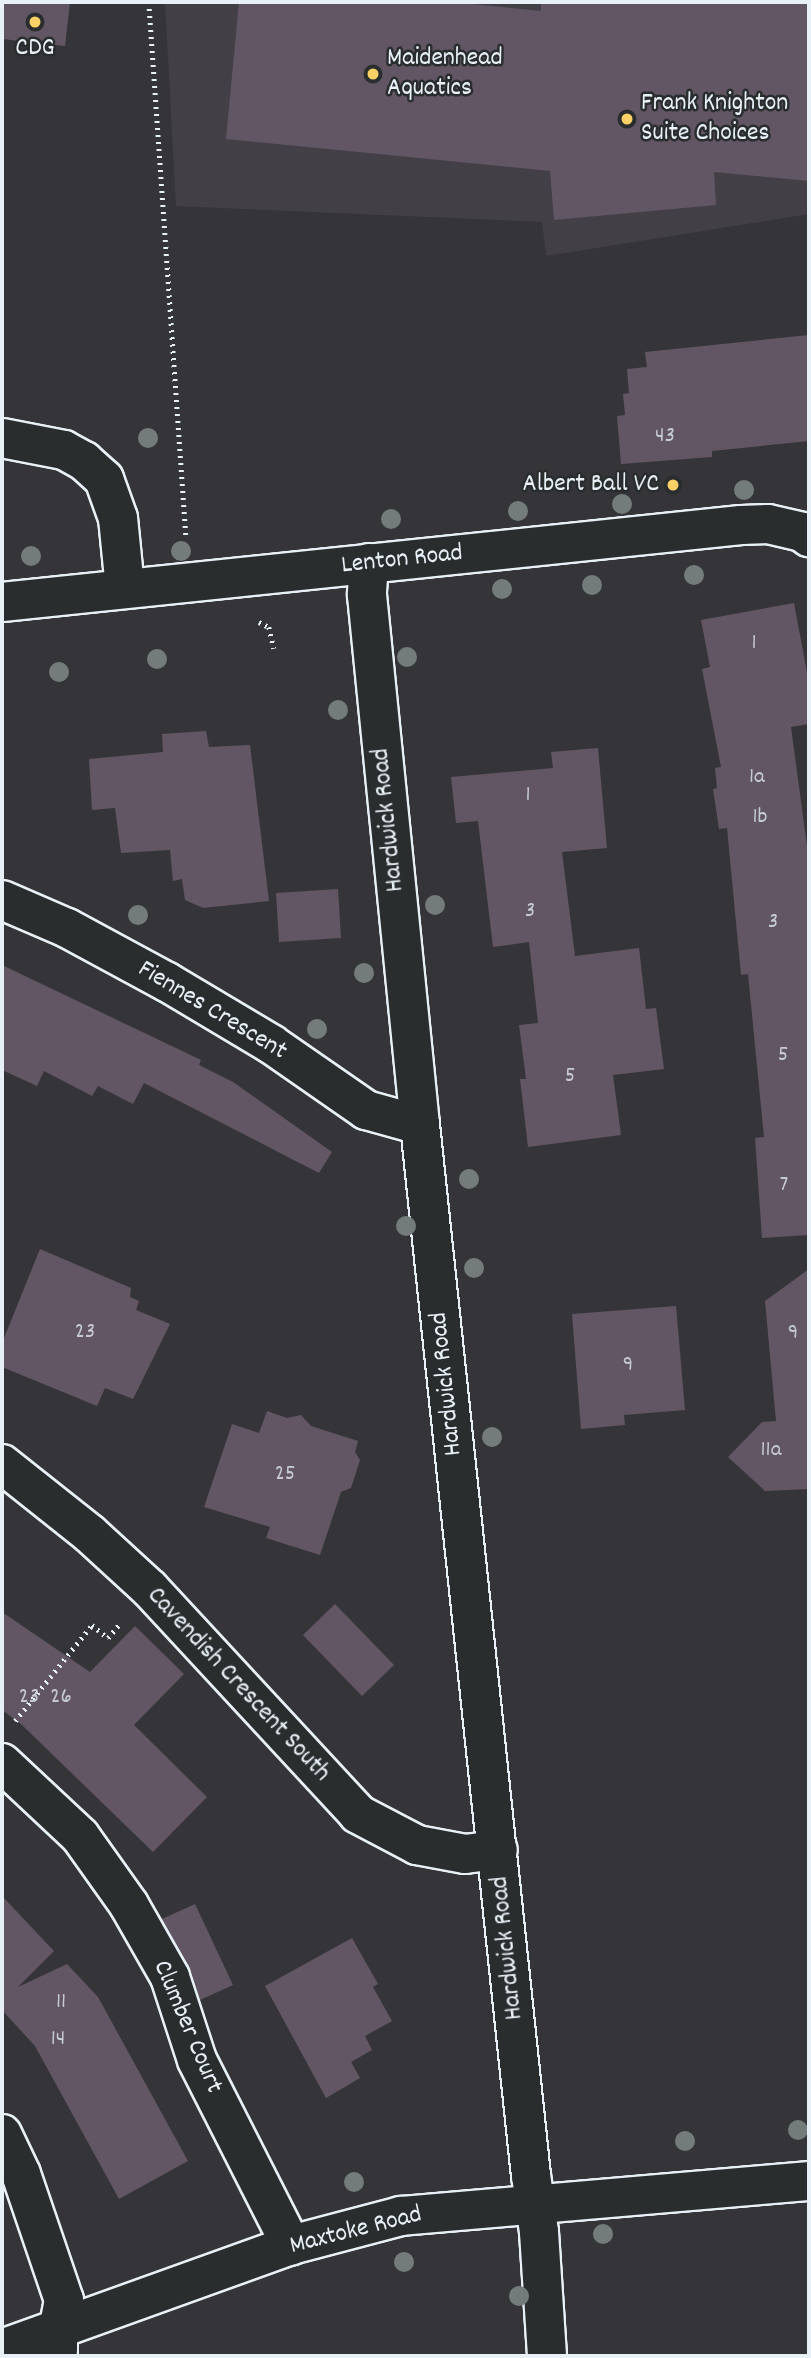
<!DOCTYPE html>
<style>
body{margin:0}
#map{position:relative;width:811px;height:2358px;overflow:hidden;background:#353539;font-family:Dekko,sans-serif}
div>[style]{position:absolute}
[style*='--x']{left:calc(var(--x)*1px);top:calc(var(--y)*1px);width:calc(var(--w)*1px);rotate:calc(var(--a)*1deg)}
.built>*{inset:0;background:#423f46}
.building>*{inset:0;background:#625665}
.path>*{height:4.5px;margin-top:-2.25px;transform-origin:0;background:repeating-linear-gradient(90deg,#e8f1f8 0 2px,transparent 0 7px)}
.roads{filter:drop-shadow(2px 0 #e8f1f8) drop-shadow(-2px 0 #e8f1f8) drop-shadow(0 2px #e8f1f8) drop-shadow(0 -2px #e8f1f8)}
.minor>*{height:38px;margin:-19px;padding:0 19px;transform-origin:19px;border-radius:19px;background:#2a2d2e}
.trees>*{width:20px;height:20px;margin:-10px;border-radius:50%;background:#747c7b}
.dots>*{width:19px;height:19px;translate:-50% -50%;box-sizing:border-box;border:4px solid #2a2d2e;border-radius:50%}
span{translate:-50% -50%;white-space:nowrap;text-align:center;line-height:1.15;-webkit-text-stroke:5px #2a2d2e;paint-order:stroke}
.number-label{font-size:23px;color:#c6cad3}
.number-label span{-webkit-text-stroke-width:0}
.poi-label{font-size:26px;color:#e8f1f8}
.left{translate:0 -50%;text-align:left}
.right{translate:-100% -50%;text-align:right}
.street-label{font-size:26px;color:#e8f1f8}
.frame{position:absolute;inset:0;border:4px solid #e8f1f8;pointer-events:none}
</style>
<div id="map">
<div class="built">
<div style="clip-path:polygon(165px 2px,809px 2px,809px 214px,546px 256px,542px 222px,176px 206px)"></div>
</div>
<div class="building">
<div style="clip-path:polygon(2px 2px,70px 2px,65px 46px,2px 39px)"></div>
<div style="clip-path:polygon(239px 2px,452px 2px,541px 11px,541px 2px,809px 2px,809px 181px,714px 172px,716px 205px,554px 220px,550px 171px,226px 139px)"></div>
<div style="clip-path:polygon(809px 335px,809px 441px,712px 451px,712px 457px,621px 464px,617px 416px,625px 415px,623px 394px,629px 393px,627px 369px,647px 367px,645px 352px)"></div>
<div style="clip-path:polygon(794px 603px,809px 683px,809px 724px,791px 727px,809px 861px,809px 1235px,762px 1238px,755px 1138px,764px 1137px,748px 974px,741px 975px,727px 828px,719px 829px,713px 789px,717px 788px,715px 768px,721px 767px,702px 669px,710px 667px,701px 620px)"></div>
<div style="clip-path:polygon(206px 731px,209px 747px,250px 745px,269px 901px,203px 908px,185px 900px,182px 879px,173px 881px,170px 850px,121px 853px,115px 808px,92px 810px,89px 759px,163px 752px,162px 734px)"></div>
<div style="clip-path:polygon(598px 748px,607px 848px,562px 852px,575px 956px,639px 948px,646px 1009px,656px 1008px,664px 1069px,613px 1075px,621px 1135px,528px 1147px,520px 1079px,526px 1079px,519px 1025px,538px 1023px,529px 942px,493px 947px,478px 821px,456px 823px,451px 777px,553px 768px,551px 752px)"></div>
<div style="clip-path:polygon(338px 889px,341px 938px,279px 942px,276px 893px)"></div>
<div style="clip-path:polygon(2px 965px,201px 1060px,199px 1065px,233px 1082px,332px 1152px,319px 1173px,144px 1083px,133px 1104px,98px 1086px,92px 1096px,44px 1071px,37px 1086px,2px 1070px)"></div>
<div style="clip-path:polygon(40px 1249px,131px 1288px,130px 1297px,139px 1301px,136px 1310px,170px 1324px,133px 1399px,105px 1388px,97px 1406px,2px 1367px,2px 1343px)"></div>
<div style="clip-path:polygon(809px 1269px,809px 1489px,765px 1491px,728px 1457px,762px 1422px,776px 1421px,765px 1301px)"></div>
<div style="clip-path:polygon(676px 1306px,685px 1410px,624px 1415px,625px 1425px,581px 1429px,572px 1314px)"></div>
<div style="clip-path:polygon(267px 1411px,287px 1418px,301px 1415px,311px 1426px,358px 1441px,355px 1452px,360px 1460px,351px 1488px,341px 1492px,320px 1555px,266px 1538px,270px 1527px,204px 1507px,232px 1424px,259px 1433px)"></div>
<div style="clip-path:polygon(335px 1604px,394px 1665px,362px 1696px,303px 1635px)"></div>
<div style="clip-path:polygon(2px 1612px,90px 1672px,135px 1626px,184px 1674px,134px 1725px,207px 1797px,153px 1852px,21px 1724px,2px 1710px)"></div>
<div style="clip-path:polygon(2px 1896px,54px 1951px,18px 1987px,67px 1964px,98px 1997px,188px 2161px,119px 2199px,35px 2046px,2px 2010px)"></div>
<div style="clip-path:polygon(195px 1904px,233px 1985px,200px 2000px,189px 1966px,162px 1919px)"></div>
<div style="clip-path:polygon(352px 1938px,378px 1984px,373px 1987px,392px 2021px,365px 2036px,372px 2050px,351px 2062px,360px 2078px,326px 2098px,265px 1986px)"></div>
</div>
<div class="path">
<div style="--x:149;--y:2;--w:534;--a:86.03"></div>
<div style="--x:259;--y:622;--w:11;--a:27"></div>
<div style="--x:269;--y:627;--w:22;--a:77"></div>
<div style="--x:15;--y:1721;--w:123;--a:-51.3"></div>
<div style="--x:92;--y:1625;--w:21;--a:39"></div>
<div style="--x:108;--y:1638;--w:19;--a:-51"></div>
</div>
<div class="roads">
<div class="minor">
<div style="--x:2;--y:438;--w:63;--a:11"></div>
<div style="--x:64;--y:450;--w:23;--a:29"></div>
<div style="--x:84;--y:461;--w:27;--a:42"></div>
<div style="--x:104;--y:479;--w:41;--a:70.3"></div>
<div style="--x:118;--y:518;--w:70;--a:84.3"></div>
<div style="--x:369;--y:563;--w:32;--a:94"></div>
<div style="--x:367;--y:595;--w:533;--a:84.29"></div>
<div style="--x:420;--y:1125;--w:1056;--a:83.97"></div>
<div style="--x:531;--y:2175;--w:58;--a:82"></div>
<div style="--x:539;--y:2232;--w:124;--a:86.3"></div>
<div style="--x:2;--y:602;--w:743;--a:-5.95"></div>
<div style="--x:741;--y:525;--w:27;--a:-2"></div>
<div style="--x:768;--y:524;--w:35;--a:13"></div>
<div style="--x:802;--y:532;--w:9;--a:36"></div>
<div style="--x:2;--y:900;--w:71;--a:23.3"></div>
<div style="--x:67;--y:928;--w:114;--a:28.4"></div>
<div style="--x:167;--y:982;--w:121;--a:30.8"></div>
<div style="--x:271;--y:1044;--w:116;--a:34.8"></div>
<div style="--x:366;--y:1110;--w:56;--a:15.5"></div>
<div style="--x:2;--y:1464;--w:112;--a:38.5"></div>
<div style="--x:90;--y:1534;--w:81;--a:42.5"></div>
<div style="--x:150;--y:1589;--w:306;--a:47.2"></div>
<div style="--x:358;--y:1814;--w:67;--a:27.7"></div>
<div style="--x:417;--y:1845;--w:49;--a:10.6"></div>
<div style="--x:465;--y:1854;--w:33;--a:-7"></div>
<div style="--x:2;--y:1763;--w:107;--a:43.1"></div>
<div style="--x:80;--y:1836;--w:85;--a:54.6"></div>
<div style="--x:129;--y:1905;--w:83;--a:60.3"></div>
<div style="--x:170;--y:1977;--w:87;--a:72"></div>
<div style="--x:197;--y:2060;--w:208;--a:63.1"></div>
<div style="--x:2;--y:2134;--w:44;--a:64.6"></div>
<div style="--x:21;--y:2174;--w:133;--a:71.2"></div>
<div style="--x:64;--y:2300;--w:31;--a:101"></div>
<div style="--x:58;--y:2330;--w:21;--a:90"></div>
<div style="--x:2;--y:2349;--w:307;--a:-19.8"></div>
<div style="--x:291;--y:2245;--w:114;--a:-14.8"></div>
<div style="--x:401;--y:2216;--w:409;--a:-4.9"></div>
</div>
</div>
<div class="trees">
<div style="left:148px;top:438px"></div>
<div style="left:744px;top:490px"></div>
<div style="left:622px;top:504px"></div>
<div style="left:518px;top:511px"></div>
<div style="left:391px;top:519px"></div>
<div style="left:181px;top:551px"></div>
<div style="left:31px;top:556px"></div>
<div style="left:694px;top:575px"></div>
<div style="left:592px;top:585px"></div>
<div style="left:502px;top:589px"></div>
<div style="left:407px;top:657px"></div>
<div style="left:157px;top:659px"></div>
<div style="left:59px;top:672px"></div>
<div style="left:338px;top:710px"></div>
<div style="left:435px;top:905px"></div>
<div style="left:138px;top:915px"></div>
<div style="left:364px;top:973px"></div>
<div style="left:317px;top:1029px"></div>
<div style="left:469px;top:1179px"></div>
<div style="left:406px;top:1226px"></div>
<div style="left:474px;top:1268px"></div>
<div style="left:492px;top:1437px"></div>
<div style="left:798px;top:2130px"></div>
<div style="left:685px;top:2141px"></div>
<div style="left:354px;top:2182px"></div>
<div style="left:603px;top:2234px"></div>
<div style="left:404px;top:2262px"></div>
<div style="left:519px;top:2296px"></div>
</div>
<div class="dots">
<div style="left:35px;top:22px;background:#ffd166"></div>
<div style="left:373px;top:74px;background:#ffd166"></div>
<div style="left:627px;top:119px;background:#ffd166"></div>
<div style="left:673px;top:485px;background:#ffd166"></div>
</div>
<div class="number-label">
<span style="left:665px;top:437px">43</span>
<span style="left:754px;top:644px">1</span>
<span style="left:757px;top:778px">1a</span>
<span style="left:528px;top:796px">1</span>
<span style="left:760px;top:818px">1b</span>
<span style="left:530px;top:912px">3</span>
<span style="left:773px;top:923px">3</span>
<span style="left:783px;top:1056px">5</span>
<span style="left:570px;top:1077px">5</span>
<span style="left:784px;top:1186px">7</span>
<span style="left:85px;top:1333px">23</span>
<span style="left:793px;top:1334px">9</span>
<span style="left:628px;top:1366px">9</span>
<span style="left:771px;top:1451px">11a</span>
<span style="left:285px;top:1475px">25</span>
<span style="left:29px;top:1698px">23</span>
<span style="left:61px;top:1698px">26</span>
<span style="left:61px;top:2003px">11</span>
<span style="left:58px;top:2040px">14</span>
</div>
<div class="poi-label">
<span style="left:35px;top:49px">CDG</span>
<span class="left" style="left:387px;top:74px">Maidenhead<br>Aquatics</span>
<span class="left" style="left:641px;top:119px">Frank Knighton<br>Suite Choices</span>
<span class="right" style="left:659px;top:485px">Albert Ball VC</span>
</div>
<div class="street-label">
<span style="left:402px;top:560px;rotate:-6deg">Lenton Road</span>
<span style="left:389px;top:820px;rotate:-96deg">Hardwick Road</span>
<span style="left:212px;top:1011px;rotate:31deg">Fiennes Crescent</span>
<span style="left:447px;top:1384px;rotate:-96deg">Hardwick Road</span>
<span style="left:238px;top:1685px;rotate:47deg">Cavendish Crescent South</span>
<span style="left:508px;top:1948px;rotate:-96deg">Hardwick Road</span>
<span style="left:187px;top:2027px;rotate:67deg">Clumber Court</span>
<span style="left:356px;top:2231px;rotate:-14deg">Maxtoke Road</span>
</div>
<div class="frame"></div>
</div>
